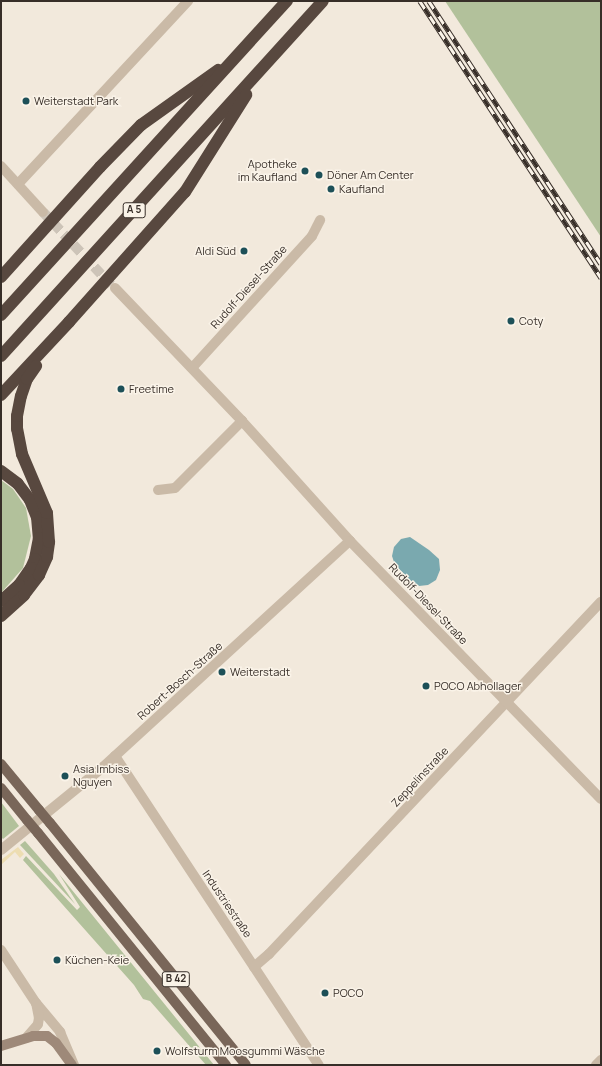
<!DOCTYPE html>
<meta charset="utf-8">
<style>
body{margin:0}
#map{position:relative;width:602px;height:1066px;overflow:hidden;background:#f2e9dc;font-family:Manrope,sans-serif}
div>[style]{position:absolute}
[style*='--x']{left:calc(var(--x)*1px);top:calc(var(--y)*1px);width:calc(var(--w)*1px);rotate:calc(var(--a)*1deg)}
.green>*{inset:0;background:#b2c19b}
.sand>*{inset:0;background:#edddb2}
.water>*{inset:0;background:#7aa9af}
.tertiary-tunnel>*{height:10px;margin-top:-5px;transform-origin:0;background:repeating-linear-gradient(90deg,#cdc4b8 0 10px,transparent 0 15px)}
.minor>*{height:10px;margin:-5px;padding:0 5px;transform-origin:5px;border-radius:5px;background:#cabaa7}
.tertiary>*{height:10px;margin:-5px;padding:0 5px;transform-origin:5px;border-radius:5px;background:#cabaa7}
.secondary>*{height:10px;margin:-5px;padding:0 5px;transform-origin:5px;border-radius:5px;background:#9e8979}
.primary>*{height:10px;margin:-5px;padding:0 5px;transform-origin:5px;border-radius:5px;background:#796659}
.motorway>*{height:12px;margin:-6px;padding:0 6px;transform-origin:6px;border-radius:6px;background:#58483f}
.rail>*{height:4.5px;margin-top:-2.25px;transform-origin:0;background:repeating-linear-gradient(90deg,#faf3e8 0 9px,#372e28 0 18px);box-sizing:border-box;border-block:1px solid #372e28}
.primary-bridge>*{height:10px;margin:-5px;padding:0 5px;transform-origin:5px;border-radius:5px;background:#796659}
.dots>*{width:11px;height:11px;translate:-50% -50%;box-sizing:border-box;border:2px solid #faf3e8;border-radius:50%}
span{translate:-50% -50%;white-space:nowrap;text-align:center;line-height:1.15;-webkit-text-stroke:3px #faf3e8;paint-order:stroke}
.shield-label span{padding:1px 3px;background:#faf3e8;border:1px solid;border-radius:3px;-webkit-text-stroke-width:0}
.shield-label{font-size:10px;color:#372e28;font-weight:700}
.poi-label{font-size:11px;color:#372e28}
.left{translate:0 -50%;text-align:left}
.right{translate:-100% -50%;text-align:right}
.street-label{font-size:11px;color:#372e28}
.frame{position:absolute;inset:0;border:2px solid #372e28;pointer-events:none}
</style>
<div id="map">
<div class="green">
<div style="clip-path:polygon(445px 1px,601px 1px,601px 237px)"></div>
<div style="clip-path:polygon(1px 480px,13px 489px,26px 508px,31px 536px,23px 568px,1px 593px)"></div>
<div style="clip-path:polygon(1px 802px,19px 826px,3px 839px,1px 837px)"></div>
<div style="clip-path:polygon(25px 841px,54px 874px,75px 904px,20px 845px)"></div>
<div style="clip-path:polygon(26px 856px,77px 910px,80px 907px,59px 874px,214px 1065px,206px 1065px,150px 1001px,143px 999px,134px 985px,23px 860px)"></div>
</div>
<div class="sand">
<div style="clip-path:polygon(18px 847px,24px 854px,20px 858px,15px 852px,1px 865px,1px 860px)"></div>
</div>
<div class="water">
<div style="clip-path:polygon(410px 537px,429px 550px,439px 559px,440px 570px,436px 580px,428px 585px,419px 586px,411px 581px,395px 565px,392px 556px,394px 547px,401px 539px)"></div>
</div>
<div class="tertiary-tunnel">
<div style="--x:43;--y:212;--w:100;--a:47"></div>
</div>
<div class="minor">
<div style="--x:18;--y:184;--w:250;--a:-47.1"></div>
<div style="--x:192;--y:368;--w:178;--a:-47.7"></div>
<div style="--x:312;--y:236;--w:18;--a:-63"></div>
<div style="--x:158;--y:490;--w:17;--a:-7"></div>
<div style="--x:175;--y:488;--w:95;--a:-45"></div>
<div style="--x:115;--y:756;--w:370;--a:56.6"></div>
<div style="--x:1;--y:850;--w:132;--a:-39.1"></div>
<div style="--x:103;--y:767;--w:335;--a:-42.5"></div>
<div style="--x:1;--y:950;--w:64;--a:56.6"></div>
<div style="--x:36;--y:1003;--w:38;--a:50"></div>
<div style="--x:60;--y:1032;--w:36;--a:67"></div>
<div style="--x:254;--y:967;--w:20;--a:-41"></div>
<div style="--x:269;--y:954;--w:484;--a:-46.7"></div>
<div style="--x:26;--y:1038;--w:18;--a:-49"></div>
<div style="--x:38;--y:1024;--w:6;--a:-81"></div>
<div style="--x:39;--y:1018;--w:15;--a:-101"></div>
</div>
<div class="tertiary">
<div style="--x:1;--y:166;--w:62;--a:47.6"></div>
<div style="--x:115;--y:288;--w:184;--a:46.3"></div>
<div style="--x:242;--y:421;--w:161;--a:48"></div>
<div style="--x:350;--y:541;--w:360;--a:45.8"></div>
<div style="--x:596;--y:1065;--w:7;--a:-45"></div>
</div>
<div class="secondary">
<div style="--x:1;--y:1046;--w:34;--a:-17"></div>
<div style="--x:33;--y:1036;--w:14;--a:0"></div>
<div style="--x:47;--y:1036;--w:11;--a:38"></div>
<div style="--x:56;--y:1043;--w:27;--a:54"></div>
</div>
<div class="primary">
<div style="--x:1;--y:764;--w:60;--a:50.4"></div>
<div style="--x:1;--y:788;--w:41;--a:50.9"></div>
<div style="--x:50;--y:823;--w:311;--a:51"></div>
<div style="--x:38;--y:833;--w:299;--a:51"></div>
</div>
<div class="motorway">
<div style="--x:1;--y:277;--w:148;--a:-48"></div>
<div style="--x:100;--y:167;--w:59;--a:-45.7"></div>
<div style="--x:141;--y:125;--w:95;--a:-35.5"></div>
<div style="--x:1;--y:315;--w:425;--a:-47.7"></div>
<div style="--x:1;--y:356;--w:479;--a:-47.8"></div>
<div style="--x:1;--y:395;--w:100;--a:-47"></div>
<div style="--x:69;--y:322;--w:174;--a:-48.3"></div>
<div style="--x:185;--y:192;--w:115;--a:-57.8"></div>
<div style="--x:1;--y:471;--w:21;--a:37"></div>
<div style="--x:18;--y:484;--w:20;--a:53"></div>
<div style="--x:30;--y:500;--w:18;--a:68"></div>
<div style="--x:37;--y:517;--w:21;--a:85"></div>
<div style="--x:39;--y:538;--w:21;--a:101"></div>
<div style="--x:35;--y:559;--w:10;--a:114"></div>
<div style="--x:31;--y:568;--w:21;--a:125"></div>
<div style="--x:19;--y:585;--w:24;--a:138"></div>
<div style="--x:1;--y:616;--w:31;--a:-42"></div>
<div style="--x:24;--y:595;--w:25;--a:-53"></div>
<div style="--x:39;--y:575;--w:20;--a:-66"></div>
<div style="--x:47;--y:557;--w:15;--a:-82"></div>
<div style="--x:49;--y:542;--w:29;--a:-94"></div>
<div style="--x:47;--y:513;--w:64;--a:-113"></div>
<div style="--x:22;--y:454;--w:25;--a:-101"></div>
<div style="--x:17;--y:429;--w:13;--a:-90"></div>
<div style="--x:17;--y:416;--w:20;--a:-79"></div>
<div style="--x:21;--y:396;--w:18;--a:-71"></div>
<div style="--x:27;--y:379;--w:16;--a:-55"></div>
</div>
<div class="rail">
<div style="--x:420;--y:1;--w:331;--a:56.8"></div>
<div style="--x:429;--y:1;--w:314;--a:56.8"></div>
</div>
<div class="primary-bridge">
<div style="--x:39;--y:810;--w:17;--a:50"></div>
<div style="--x:27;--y:820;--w:17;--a:50"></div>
</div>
<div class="dots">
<div style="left:26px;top:101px;background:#1d5058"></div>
<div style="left:305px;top:171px;background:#1d5058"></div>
<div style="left:319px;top:175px;background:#1d5058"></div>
<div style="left:331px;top:189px;background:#1d5058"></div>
<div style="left:244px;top:251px;background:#1d5058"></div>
<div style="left:511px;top:321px;background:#1d5058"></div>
<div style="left:121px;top:389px;background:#1d5058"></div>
<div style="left:222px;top:672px;background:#1d5058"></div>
<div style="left:426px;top:686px;background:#1d5058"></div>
<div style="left:65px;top:776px;background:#1d5058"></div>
<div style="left:57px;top:960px;background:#1d5058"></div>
<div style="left:325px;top:993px;background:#1d5058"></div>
<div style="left:157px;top:1051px;background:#1d5058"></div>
</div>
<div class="shield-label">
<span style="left:134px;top:210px">A 5</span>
<span style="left:176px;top:979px">B 42</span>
</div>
<div class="poi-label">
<span class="left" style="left:34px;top:101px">Weiterstadt Park</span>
<span class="right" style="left:297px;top:171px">Apotheke<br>im Kaufland</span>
<span class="left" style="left:327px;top:175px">Döner Am Center</span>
<span class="left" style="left:339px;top:189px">Kaufland</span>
<span class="right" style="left:236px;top:251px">Aldi Süd</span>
<span class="left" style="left:519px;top:321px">Coty</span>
<span class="left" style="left:129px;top:389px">Freetime</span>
<span class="left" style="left:230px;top:672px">Weiterstadt</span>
<span class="left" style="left:434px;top:686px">POCO Abhollager</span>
<span class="left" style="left:73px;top:776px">Asia Imbiss<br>Nguyen</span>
<span class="left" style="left:65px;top:960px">Küchen-Keie</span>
<span class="left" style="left:333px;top:993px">POCO</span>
<span class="left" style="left:165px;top:1051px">Wolfsturm Moosgummi Wäsche</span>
</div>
<div class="street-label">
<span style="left:249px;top:287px;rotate:-48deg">Rudolf-Diesel-Straße</span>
<span style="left:428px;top:604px;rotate:46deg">Rudolf-Diesel-Straße</span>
<span style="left:180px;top:681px;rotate:-42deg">Robert-Bosch-Straße</span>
<span style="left:420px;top:777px;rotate:-47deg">Zeppelinstraße</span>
<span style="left:227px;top:904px;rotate:56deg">Industriestraße</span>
</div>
<div class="frame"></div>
</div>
